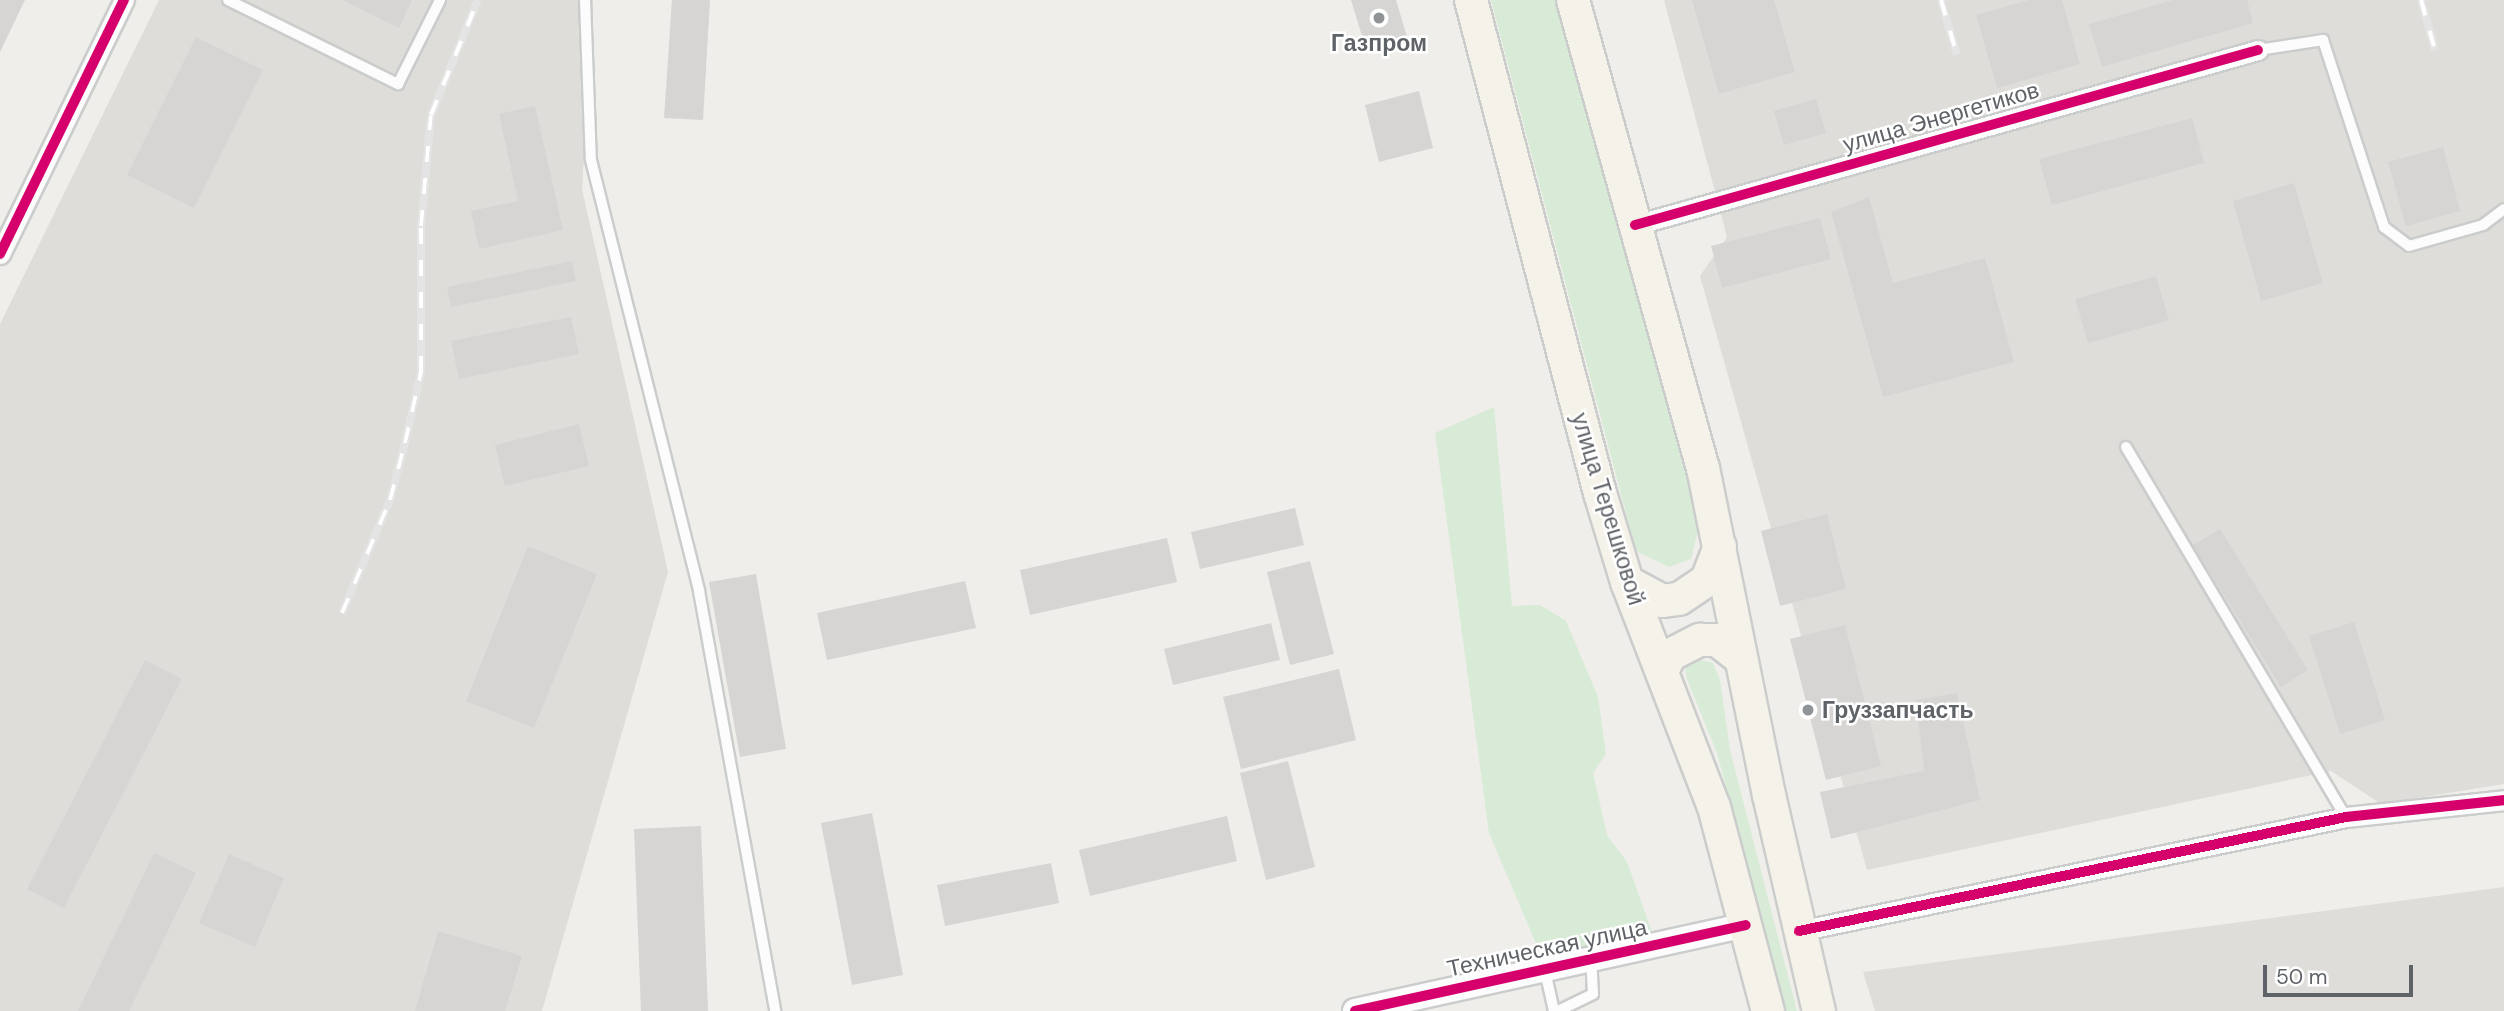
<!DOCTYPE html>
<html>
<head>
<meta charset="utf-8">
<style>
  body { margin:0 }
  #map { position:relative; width:2504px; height:1011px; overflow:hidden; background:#efeeea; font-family:"DM Sans",sans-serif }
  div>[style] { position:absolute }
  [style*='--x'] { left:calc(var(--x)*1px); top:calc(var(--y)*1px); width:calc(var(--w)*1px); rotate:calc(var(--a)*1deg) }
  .industrial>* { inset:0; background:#dfddda }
  .green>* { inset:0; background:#d8ebd6 }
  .building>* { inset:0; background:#d6d5d3 }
  .roads { filter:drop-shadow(2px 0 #cbcccc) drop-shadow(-2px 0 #cbcccc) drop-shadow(0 2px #cbcccc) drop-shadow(0 -2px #cbcccc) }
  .service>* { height:10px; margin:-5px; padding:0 5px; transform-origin:5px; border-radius:5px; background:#fdfcfc }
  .minor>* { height:19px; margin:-9.5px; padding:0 9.5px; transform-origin:9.5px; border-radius:9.5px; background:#fdfcfc }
  .tertiary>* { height:24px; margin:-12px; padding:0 12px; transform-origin:12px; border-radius:12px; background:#fdfcfc }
  .primary>* { height:32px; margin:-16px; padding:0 16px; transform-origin:16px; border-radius:16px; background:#f4f2e9 }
  .rail>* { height:8px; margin-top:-4px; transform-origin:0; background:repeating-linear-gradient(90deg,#fff 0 16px,#e4e4e4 0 32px); box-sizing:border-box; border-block:2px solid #e4e4e4 }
  .cycleway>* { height:10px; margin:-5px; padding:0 5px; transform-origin:5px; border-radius:5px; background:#d6006c }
  .dots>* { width:19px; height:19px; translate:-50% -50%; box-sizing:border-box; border:4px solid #fff; border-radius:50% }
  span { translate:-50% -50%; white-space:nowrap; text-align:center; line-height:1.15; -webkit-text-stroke:5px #fff; paint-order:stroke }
  .poi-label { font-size:23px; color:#5f6368; font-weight:700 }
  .left { translate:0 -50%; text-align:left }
  .street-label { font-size:23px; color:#5f6368 }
  .scale { position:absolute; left:2263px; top:965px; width:150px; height:32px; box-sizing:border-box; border:4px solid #5f6368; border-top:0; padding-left:9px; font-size:21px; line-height:24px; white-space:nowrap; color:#5f6368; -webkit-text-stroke:5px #fff; paint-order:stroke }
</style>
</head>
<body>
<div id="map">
  <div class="industrial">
    <i style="clip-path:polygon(159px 0,593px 0,582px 189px,668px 572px,542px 1011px,0 1011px,0 324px)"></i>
    <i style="clip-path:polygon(1664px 0,2504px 0,2504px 784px,2381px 804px,2331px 771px,1867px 870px,1700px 276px,1727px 237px)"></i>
    <i style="clip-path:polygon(2504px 887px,2504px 1011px,1875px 1011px,1863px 972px)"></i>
  </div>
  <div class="green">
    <i style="clip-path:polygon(1491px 0,1556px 0,1564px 24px,1699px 526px,1691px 559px,1669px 567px,1636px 551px)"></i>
    <i style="clip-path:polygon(1494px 407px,1512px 606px,1540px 605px,1566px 621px,1598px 697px,1606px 754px,1593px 773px,1607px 835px,1627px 862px,1653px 935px,1543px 960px,1489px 833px,1435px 433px)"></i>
    <i style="clip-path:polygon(1700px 660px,1713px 663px,1720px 680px,1730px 750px,1797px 1011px,1786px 1011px,1717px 753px,1687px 679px,1685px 668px)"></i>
  </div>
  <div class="building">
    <i style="clip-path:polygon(0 0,25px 0,0 52px)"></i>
    <i style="clip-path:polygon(342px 0,412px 0,399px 28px)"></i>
    <i style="clip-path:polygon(672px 0,710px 0,703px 120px,664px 118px)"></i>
    <i style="clip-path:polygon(1351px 0,1396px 0,1407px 37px,1366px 49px)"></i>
    <i style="clip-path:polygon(1692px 0,1774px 0,1795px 72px,1719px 94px)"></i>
    <i style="clip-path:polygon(2029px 0,2062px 0,2080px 64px,1997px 88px,1976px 15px)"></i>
    <i style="clip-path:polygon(2173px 0,2247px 0,2253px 23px,2102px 67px,2089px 24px)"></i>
    <i style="clip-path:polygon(196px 37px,263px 70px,194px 208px,127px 175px)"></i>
    <i style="clip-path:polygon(1419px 91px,1433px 148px,1379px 162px,1365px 105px)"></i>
    <i style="clip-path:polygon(1816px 99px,1826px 133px,1784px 145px,1774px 111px)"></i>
    <i style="clip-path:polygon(535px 106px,563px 230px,479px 249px,471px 211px,518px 201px,499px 114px)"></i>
    <i style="clip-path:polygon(2192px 118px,2204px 163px,2052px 205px,2039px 159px)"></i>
    <i style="clip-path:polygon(2443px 147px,2460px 211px,2406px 226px,2388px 162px)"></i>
    <i style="clip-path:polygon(2294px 183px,2323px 283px,2261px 301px,2233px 201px)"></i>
    <i style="clip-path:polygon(1869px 197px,1893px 283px,1985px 258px,2014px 362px,1883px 397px,1831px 212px)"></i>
    <i style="clip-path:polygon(1820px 218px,1831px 259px,1722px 288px,1711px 246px)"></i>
    <i style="clip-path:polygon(572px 261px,576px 281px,451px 307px,447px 287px)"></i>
    <i style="clip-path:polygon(2156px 276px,2169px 320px,2088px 343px,2075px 299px)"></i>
    <i style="clip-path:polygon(571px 317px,579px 354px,459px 379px,451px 341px)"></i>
    <i style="clip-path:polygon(579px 424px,589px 466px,505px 486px,495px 445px)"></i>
    <i style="clip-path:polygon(1295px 508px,1304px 545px,1200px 569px,1191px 532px)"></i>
    <i style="clip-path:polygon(1827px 514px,1846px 589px,1780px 606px,1761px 531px)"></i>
    <i style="clip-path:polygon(2220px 529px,2308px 670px,2281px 687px,2193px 545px)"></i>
    <i style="clip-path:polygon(1167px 538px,1177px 582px,1030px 615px,1020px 570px)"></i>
    <i style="clip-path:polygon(528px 546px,597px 574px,534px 728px,466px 701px)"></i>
    <i style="clip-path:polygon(1310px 561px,1334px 654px,1290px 665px,1267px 572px)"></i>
    <i style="clip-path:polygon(756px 574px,786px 749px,740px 757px,709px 582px)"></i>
    <i style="clip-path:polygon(965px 581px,976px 628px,827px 660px,817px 613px)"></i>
    <i style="clip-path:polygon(2354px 622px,2385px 720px,2340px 734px,2309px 636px)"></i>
    <i style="clip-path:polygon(1271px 623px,1280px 660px,1173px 685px,1164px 649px)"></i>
    <i style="clip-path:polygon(1845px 625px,1881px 766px,1826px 780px,1790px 639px)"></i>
    <i style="clip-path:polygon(145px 660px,182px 679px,64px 908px,27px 889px)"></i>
    <i style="clip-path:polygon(1339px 669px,1356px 740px,1241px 769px,1223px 697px)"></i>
    <i style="clip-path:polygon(1957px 693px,1980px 800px,1831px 839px,1820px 792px,1924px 771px,1916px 700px)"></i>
    <i style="clip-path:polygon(1288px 761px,1315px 867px,1266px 880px,1240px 773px)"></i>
    <i style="clip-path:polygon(872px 813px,903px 975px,852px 985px,821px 823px)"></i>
    <i style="clip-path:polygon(1227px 816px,1237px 861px,1090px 896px,1079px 850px)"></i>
    <i style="clip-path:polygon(701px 826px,708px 1011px,641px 1011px,634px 829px)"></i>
    <i style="clip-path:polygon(154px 853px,196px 873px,129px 1011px,78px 1011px)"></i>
    <i style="clip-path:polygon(229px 854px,284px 878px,255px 947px,199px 923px)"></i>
    <i style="clip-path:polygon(1051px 863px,1059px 903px,945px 926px,937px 885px)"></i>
    <i style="clip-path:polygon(438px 931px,522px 956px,505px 1011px,415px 1011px)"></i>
  </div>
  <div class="roads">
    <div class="service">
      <i style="--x:228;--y:0;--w:190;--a:26.3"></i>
      <i style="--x:398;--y:84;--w:94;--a:-63.4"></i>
      <i style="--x:585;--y:0;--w:160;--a:87.9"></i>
      <i style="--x:591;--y:160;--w:444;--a:75.9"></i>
      <i style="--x:699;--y:591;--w:427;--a:79.7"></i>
      <i style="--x:2258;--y:50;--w:66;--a:-8.7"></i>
      <i style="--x:2323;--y:40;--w:197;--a:71.9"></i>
      <i style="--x:2384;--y:227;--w:31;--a:37"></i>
      <i style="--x:2409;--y:246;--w:77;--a:-15.8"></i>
      <i style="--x:2483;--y:225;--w:26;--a:-37"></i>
      <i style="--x:2126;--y:447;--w:430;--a:59.3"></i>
      <i style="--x:1545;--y:971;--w:41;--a:77.3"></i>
      <i style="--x:1558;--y:1011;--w:39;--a:-26"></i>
      <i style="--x:1593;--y:994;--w:33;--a:-93"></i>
    </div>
    <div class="minor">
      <i style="--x:1635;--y:225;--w:647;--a:-15.69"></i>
      <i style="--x:0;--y:254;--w:283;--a:-64"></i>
      <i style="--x:1799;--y:931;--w:559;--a:-11.77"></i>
      <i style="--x:2346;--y:817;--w:159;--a:-6.1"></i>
    </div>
    <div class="tertiary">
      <i style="--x:1355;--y:1011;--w:400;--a:-12.4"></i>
    </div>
    <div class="primary">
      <i style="--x:1471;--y:0;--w:510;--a:75.34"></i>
      <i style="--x:1600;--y:493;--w:93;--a:73.1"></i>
      <i style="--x:1627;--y:582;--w:241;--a:68.9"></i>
      <i style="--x:1714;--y:807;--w:211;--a:75.2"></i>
      <i style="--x:1573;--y:0;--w:486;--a:74.5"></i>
      <i style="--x:1703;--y:468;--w:334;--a:78.6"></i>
      <i style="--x:1769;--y:795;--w:222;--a:77"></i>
      <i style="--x:1627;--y:582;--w:40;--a:28"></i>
      <i style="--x:1662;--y:601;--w:17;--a:-7"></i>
      <i style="--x:1679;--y:599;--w:34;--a:-34"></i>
      <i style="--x:1707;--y:580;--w:36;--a:-69"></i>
      <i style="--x:1662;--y:671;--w:18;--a:-63"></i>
      <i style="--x:1670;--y:655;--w:34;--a:-27"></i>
      <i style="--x:1700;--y:640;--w:17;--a:0"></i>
      <i style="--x:1717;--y:640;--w:29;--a:38"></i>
    </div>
  </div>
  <div class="rail">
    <i style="--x:1941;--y:0;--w:57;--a:73.8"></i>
    <i style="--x:2421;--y:0;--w:52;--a:74.4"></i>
    <i style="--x:342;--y:613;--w:123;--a:-67"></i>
    <i style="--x:390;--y:500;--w:59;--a:-75.3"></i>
    <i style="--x:405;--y:443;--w:73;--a:-77.3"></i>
    <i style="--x:421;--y:372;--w:146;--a:-90"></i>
    <i style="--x:421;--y:226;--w:111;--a:-84.9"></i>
    <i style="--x:431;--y:115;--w:124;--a:-67.8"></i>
  </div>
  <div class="cycleway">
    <i style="--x:1635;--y:225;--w:647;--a:-15.69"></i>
    <i style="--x:0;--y:254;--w:283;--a:-64"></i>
    <i style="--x:1799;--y:931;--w:559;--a:-11.77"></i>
    <i style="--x:2346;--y:817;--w:159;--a:-6.1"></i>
    <i style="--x:1355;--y:1011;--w:400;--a:-12.4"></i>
  </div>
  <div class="dots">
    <i style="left:1379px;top:18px;background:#919496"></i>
    <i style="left:1808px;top:710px;background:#919496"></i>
  </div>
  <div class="poi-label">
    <span style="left:1379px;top:43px">Газпром</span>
    <span class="left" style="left:1822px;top:710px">Груззапчасть</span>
  </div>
  <div class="street-label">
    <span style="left:1941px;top:117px;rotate:-16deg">улица Энергетиков</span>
    <span style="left:1608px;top:509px;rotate:73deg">улица Терешковой</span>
    <span style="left:1547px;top:948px;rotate:-12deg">Техническая улица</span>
  </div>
  <div class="scale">50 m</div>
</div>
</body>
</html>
